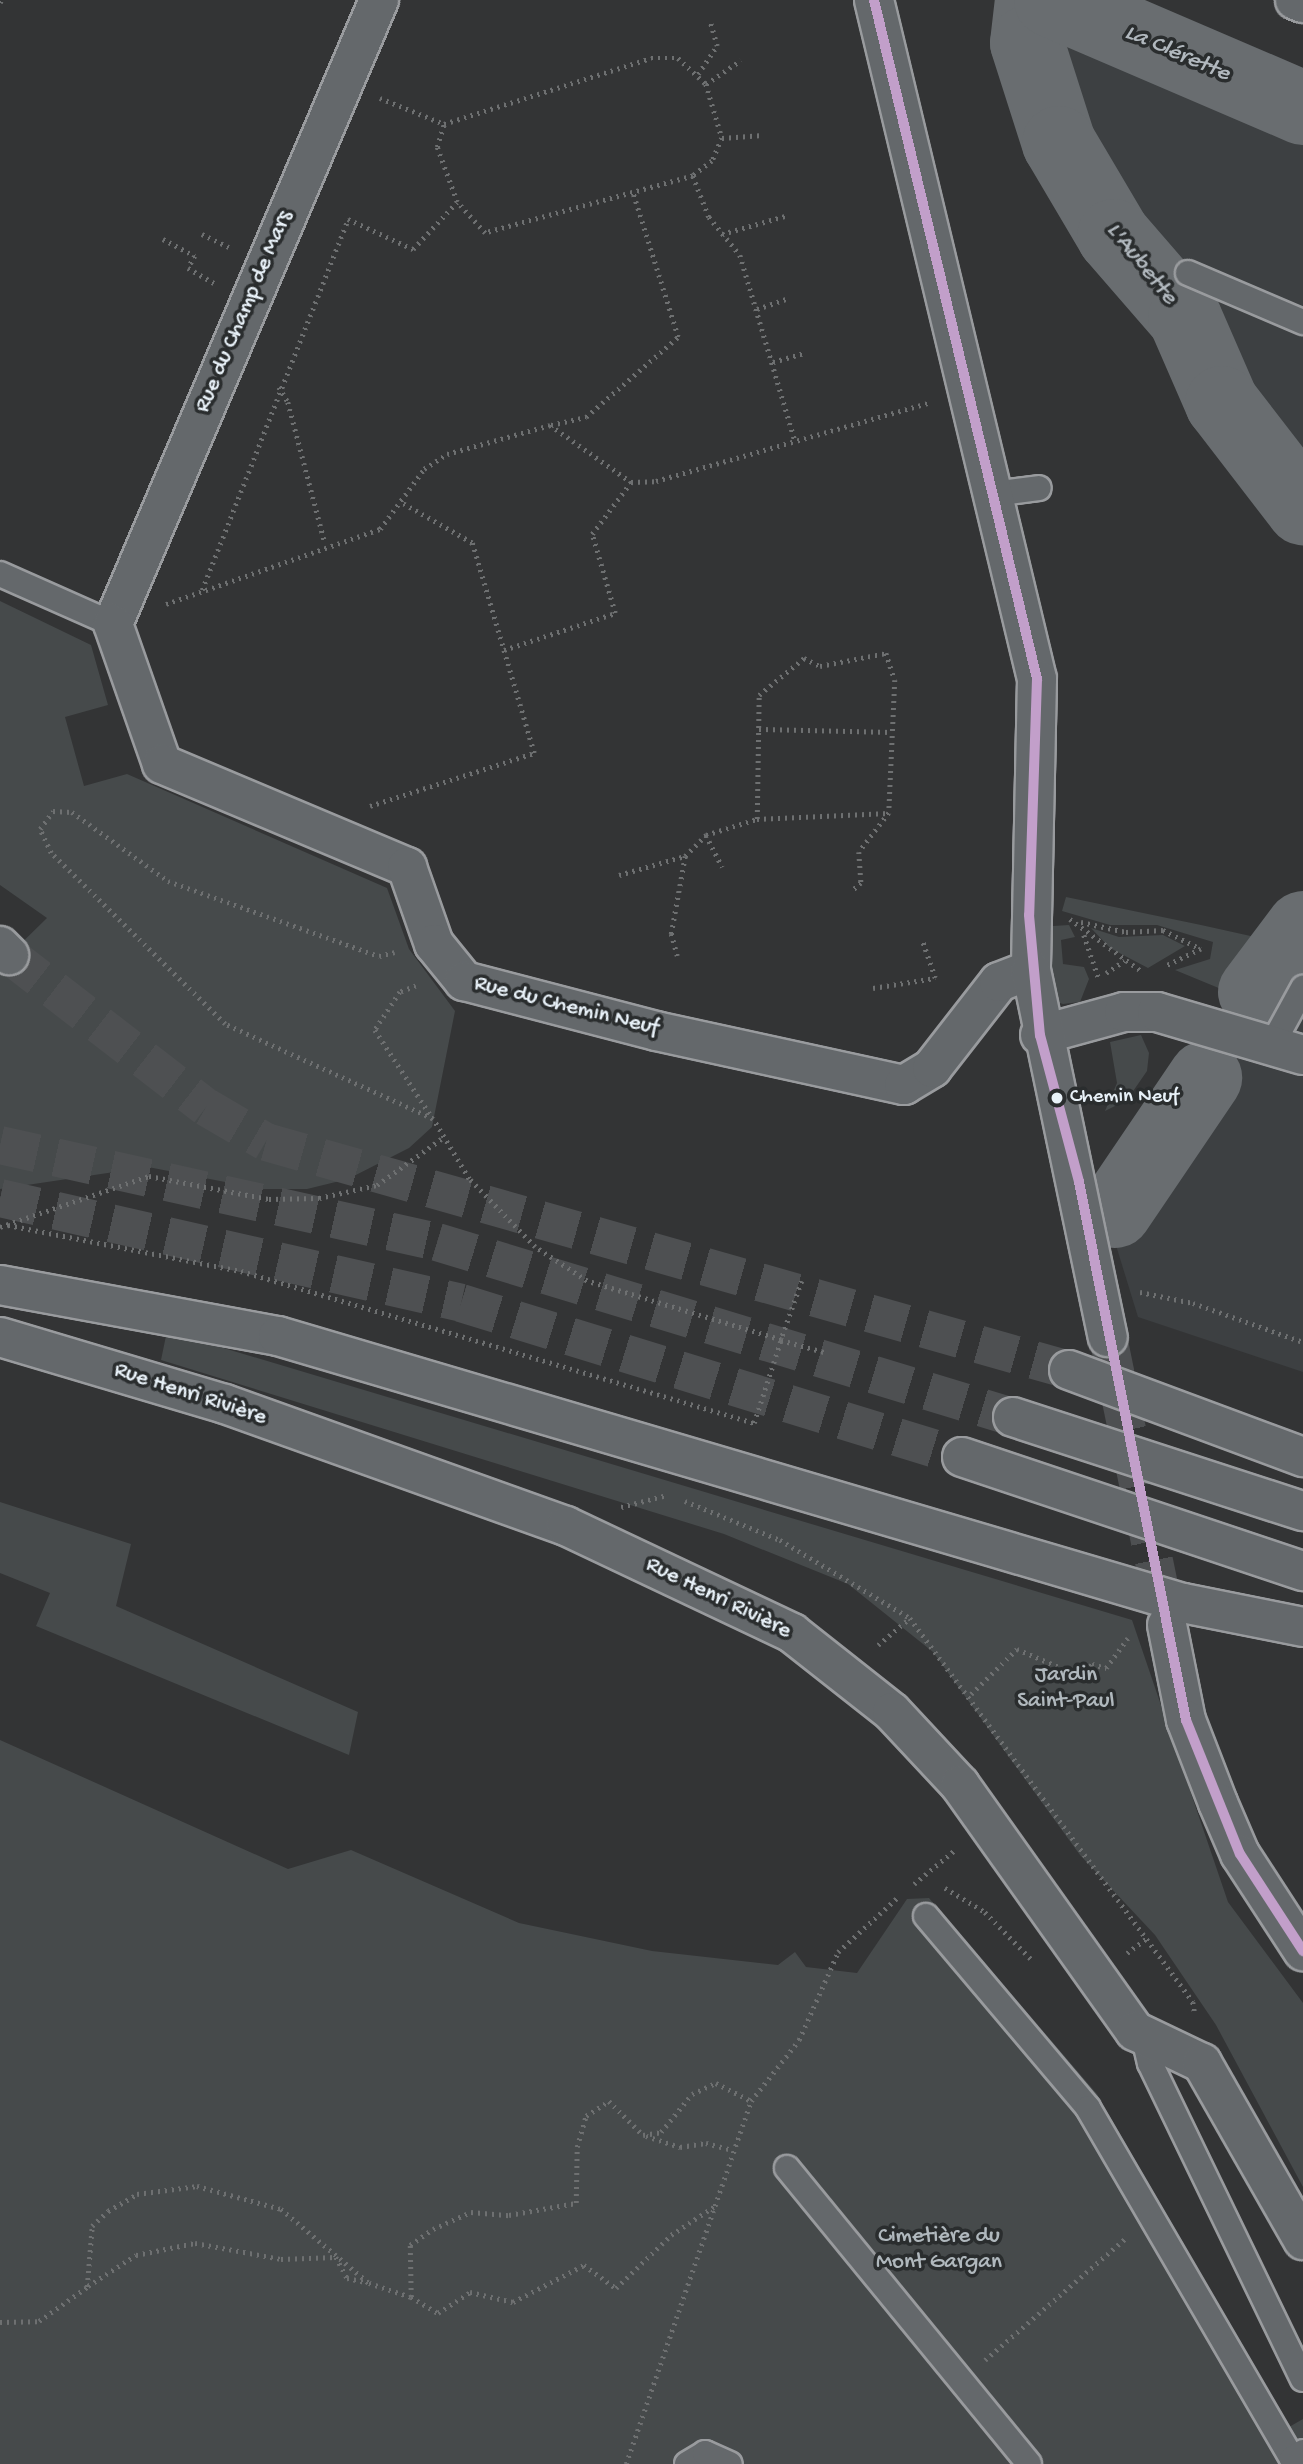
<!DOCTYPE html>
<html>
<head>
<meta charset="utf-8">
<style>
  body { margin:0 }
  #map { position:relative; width:1303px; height:2464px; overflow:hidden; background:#333435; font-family:"Gochi Hand",sans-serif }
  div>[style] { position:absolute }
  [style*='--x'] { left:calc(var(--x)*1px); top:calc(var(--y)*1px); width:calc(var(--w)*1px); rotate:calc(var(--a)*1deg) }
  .built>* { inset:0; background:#3d4042 }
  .green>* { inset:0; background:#464a4b }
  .river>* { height:74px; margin:-37px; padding:0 37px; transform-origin:37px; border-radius:37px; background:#696d70 }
  .tertiary-tunnel>* { height:38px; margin-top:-19px; transform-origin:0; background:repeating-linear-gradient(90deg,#4e5052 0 38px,transparent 0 57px) }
  .trunk-tunnel>* { height:38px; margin-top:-19px; transform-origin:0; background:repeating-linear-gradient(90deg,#4e5052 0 38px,transparent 0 57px) }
  .path>* { height:4.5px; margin-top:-2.25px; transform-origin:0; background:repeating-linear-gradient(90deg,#6e7071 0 2px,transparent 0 7px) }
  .roads { filter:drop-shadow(2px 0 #999b9e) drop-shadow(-2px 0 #999b9e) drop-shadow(0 2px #999b9e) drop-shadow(0 -2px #999b9e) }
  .service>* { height:24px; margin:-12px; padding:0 12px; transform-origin:12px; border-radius:12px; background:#64686b }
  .minor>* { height:38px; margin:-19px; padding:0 19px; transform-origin:19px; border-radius:19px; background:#64686b }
  .tertiary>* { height:38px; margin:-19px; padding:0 19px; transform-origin:19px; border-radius:19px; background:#64686b }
  .trunk>* { height:38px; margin:-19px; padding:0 19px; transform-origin:19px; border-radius:19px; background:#64686b }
  .bus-1>* { height:10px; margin:-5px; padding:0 5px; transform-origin:5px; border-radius:5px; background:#c29fca }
  .dots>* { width:19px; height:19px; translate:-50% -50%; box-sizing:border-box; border:4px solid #2a2d2e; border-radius:50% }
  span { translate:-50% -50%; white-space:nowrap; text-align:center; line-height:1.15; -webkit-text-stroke:7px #2a2d2e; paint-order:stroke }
  .bus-label { font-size:21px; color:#e8f1f8 }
  .left { translate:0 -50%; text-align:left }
  .street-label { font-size:23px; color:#e8f1f8 }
  .park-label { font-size:23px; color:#b0b8bd }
  .water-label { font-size:24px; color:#b1b8be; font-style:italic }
</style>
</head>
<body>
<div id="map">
  <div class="built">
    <i style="clip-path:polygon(1051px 13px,1303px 120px,1303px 487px,1280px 466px,1231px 391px,1190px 299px,1097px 177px,1038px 36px)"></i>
    <i style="clip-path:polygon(1303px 955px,1303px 1372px,1138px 1317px,1115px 1242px)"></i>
  </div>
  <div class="green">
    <i style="clip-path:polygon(0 601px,91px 645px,108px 705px,65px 717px,84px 786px,127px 774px,387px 888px,409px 949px,455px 1011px,432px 1127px,409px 1148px,348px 1179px,307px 1189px,261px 1189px,148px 1167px,0 1189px,0 964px,47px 918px,0 885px)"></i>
    <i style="clip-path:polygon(1066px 897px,1201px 925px,1278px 942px,1238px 996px,1175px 970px,1210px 959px,1213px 942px,1157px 925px,1110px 925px,1062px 911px)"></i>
    <i style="clip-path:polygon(1069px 925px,1075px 937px,1061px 940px,1063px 964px,1084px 967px,1089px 979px,1080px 1002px,1063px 1004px,1054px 1001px,1050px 947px,1053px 926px)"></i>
    <i style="clip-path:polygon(1091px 928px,1119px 937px,1163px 935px,1185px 946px,1148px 968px,1110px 948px)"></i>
    <i style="clip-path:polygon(1141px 1035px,1149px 1053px,1147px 1071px,1127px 1100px,1105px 1111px,1117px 1083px,1110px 1042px)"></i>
    <i style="clip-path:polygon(167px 1331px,1132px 1620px,1228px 1902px,1303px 2003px,1303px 2187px,1216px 2025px,1155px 1935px,1080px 1855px,933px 1652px,848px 1584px,724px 1534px,161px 1360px)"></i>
    <i style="clip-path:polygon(0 1502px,131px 1544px,116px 1606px,358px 1712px,349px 1755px,36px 1626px,50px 1593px,0 1573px)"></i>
    <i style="clip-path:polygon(0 1740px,288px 1869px,351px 1850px,519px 1923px,652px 1951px,778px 1965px,795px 1952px,806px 1967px,857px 1973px,907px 1899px,929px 1898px,1097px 2094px,1289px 2427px,1303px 2419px,1303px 2464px,0 2464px)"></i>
  </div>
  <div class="river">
    <i style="--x:1032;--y:0;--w:43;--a:96.6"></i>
    <i style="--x:1027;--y:43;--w:105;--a:72.3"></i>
    <i style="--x:1059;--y:143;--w:108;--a:59.4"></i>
    <i style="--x:1114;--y:236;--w:108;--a:49.1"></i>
    <i style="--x:1185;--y:318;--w:93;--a:66.5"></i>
    <i style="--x:1222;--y:403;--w:133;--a:52.4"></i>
    <i style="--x:1051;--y:0;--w:274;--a:23.2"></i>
    <i style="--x:1255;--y:992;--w:80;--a:-53.1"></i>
    <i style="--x:1115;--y:1211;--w:161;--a:-55.9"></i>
  </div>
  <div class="tertiary-tunnel">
    <i style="--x:1108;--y:1337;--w:294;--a:78.4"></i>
  </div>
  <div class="trunk-tunnel">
    <i style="--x:9;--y:955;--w:249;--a:37.7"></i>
    <i style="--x:206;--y:1107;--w:69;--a:30.3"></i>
    <i style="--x:266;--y:1142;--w:835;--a:15.85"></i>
    <i style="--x:0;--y:1145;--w:448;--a:12.5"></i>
    <i style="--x:437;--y:1242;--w:602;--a:16.9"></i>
    <i style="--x:0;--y:1198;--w:473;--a:12.8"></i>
    <i style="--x:461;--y:1303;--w:524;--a:17.09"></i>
  </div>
  <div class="path">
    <i style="--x:0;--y:3;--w:3;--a:-72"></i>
    <i style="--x:698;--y:74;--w:34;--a:-56"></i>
    <i style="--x:717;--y:46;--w:26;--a:-106"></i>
    <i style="--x:706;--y:84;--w:42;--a:-34.4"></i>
    <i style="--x:380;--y:98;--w:69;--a:22.1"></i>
    <i style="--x:444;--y:124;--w:217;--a:-17.7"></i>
    <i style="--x:651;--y:58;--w:27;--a:0"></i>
    <i style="--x:678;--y:58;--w:38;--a:43"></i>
    <i style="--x:706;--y:84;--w:56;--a:73.5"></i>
    <i style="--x:722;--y:138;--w:25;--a:113"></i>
    <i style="--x:712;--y:161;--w:24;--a:142"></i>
    <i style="--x:693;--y:176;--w:216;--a:164.7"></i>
    <i style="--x:485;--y:233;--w:42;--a:-132.1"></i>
    <i style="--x:457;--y:202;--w:59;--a:-110"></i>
    <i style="--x:437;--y:147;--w:24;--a:-73"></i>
    <i style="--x:722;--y:138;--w:41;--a:-4.2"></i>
    <i style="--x:693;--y:176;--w:44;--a:68.7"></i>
    <i style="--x:709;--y:217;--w:49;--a:50.8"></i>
    <i style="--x:740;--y:255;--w:194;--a:73.5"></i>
    <i style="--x:202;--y:234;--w:30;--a:26"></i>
    <i style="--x:722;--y:234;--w:66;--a:-15.9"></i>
    <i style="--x:163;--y:239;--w:36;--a:28"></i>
    <i style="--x:195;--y:256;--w:14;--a:120"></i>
    <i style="--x:188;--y:268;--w:30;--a:30"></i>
    <i style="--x:757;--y:309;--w:31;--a:-19"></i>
    <i style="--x:773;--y:362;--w:32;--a:-16"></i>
    <i style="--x:279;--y:387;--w:17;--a:59"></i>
    <i style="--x:288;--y:402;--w:146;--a:75.3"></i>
    <i style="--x:551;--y:425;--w:36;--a:-13"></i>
    <i style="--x:586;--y:417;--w:122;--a:-41"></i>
    <i style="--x:678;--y:337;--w:151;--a:-107.4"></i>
    <i style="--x:202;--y:590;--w:399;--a:-68.5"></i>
    <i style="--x:348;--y:219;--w:72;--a:24.8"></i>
    <i style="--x:413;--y:249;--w:64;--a:-46.9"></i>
    <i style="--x:166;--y:604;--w:227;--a:-19.3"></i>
    <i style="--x:380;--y:529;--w:74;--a:-53.7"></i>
    <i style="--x:424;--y:469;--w:27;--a:-33"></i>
    <i style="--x:447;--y:454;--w:107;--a:-15.7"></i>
    <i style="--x:550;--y:425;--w:99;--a:35.1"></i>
    <i style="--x:631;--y:482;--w:25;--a:-2"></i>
    <i style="--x:656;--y:481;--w:286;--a:-16"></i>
    <i style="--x:504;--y:650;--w:117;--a:-18.4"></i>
    <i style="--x:615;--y:613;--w:82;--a:-106.2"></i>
    <i style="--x:592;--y:534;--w:65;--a:-53.1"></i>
    <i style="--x:759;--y:729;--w:133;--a:1.3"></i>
    <i style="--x:370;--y:806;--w:172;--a:-17.9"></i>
    <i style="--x:534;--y:753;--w:219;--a:-106.4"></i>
    <i style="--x:472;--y:543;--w:83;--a:-150.3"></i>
    <i style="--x:757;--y:819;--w:132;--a:-2.6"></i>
    <i style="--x:706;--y:835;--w:36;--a:63"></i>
    <i style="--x:619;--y:875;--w:69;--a:-16.1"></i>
    <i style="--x:1070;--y:919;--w:87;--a:36.1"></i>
    <i style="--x:1081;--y:922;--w:46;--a:12.5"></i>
    <i style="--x:1126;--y:932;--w:37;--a:-3"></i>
    <i style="--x:1163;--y:930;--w:42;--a:26.6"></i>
    <i style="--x:1201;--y:949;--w:41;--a:154.1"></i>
    <i style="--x:1084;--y:935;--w:46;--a:71.2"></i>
    <i style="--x:677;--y:956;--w:23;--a:-105"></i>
    <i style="--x:671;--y:934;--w:79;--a:-79.8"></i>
    <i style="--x:685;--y:856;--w:30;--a:-45"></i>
    <i style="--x:706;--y:835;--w:53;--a:-17.4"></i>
    <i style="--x:757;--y:819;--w:124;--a:-89.1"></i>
    <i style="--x:759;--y:695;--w:58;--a:-39.4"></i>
    <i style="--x:804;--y:658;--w:18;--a:27"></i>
    <i style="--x:820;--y:666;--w:67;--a:-11.1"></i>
    <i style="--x:886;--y:653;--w:28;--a:72"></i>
    <i style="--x:895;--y:680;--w:133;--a:92.6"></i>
    <i style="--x:889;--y:813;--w:49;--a:127.6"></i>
    <i style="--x:859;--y:852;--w:31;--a:86"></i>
    <i style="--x:861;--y:883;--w:13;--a:138"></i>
    <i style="--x:1106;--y:973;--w:22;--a:-34"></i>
    <i style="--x:416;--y:986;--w:17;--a:159"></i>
    <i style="--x:400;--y:992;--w:45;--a:123.3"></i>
    <i style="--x:375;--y:1030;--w:106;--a:56.9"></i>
    <i style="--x:873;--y:988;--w:63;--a:-9.2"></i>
    <i style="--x:935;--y:978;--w:40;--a:-108.9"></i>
    <i style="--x:8;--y:1225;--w:237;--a:11.2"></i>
    <i style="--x:241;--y:1271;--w:535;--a:16.5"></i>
    <i style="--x:754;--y:1423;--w:87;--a:-72"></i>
    <i style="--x:781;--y:1340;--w:203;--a:-163.1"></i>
    <i style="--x:587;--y:1281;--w:62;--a:-146.8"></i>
    <i style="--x:535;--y:1247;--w:95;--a:-134.1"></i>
    <i style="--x:469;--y:1179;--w:70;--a:-121"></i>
    <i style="--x:433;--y:1119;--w:229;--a:-155.5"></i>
    <i style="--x:225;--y:1024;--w:244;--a:-135.5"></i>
    <i style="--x:51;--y:853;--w:26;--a:-115"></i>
    <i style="--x:40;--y:829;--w:22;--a:-54"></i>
    <i style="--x:53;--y:811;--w:19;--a:3"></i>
    <i style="--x:72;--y:812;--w:118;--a:35.7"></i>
    <i style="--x:168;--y:881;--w:224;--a:19.6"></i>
    <i style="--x:379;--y:956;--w:16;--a:-14"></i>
    <i style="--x:0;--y:1227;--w:157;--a:-18.9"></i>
    <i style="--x:149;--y:1176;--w:122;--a:10.9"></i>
    <i style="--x:269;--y:1199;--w:50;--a:-1.1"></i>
    <i style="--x:319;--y:1198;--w:59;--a:-12.6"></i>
    <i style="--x:377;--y:1185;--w:79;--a:-35.7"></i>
    <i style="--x:802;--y:1281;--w:63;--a:109.6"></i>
    <i style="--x:781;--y:1340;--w:45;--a:15.6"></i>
    <i style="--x:1140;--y:1292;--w:54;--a:11.7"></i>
    <i style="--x:1193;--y:1303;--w:117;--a:19.5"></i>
    <i style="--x:685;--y:1501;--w:103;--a:22.3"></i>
    <i style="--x:780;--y:1540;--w:152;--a:31"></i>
    <i style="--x:910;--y:1618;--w:477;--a:53.6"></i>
    <i style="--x:1193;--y:2002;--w:12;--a:81"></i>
    <i style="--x:621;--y:1507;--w:48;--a:-14.6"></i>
    <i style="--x:878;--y:1645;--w:42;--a:-40.2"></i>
    <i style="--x:971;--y:1694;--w:64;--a:-44.4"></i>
    <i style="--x:1017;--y:1649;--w:69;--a:23.2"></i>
    <i style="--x:1080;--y:1676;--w:17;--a:-45"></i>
    <i style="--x:1092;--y:1664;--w:15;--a:16"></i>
    <i style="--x:1106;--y:1668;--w:37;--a:-54"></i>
    <i style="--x:914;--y:1884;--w:55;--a:-39.8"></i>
    <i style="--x:945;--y:1888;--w:47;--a:31"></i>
    <i style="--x:985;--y:1912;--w:66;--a:45.6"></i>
    <i style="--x:1127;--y:1953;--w:25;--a:-37"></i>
    <i style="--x:646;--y:2136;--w:36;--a:18"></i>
    <i style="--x:680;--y:2147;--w:26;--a:-9"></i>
    <i style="--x:706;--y:2143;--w:24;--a:15"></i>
    <i style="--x:88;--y:2286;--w:57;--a:-32.9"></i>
    <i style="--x:136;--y:2255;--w:60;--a:-11.5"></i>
    <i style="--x:195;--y:2243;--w:87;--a:10.5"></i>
    <i style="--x:281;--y:2259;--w:55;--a:-2.1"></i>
    <i style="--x:336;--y:2257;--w:24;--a:62"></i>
    <i style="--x:347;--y:2278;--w:19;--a:12"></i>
    <i style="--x:411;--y:2297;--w:31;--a:31"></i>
    <i style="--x:438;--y:2313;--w:38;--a:-33"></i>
    <i style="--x:470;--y:2292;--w:44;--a:13.1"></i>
    <i style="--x:513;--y:2302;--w:80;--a:-27.5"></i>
    <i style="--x:584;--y:2265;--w:39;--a:36"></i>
    <i style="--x:616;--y:2288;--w:76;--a:-43.9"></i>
    <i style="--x:671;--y:2235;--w:53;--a:-33.4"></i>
    <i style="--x:0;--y:2322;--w:39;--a:-1"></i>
    <i style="--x:39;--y:2321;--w:59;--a:-35.3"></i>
    <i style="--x:87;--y:2287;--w:61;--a:-85.3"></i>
    <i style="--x:92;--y:2226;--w:22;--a:-43"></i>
    <i style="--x:108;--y:2211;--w:34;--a:-30"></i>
    <i style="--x:137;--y:2194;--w:61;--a:-7.6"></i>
    <i style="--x:197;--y:2186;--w:87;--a:15.3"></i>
    <i style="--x:281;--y:2209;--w:115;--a:40.1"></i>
    <i style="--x:369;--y:2283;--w:44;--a:18.4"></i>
    <i style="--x:411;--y:2297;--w:52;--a:-91.1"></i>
    <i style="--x:410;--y:2245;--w:28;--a:-35"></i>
    <i style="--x:433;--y:2229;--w:42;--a:-24.1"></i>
    <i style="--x:471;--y:2212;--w:38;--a:5"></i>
    <i style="--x:509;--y:2215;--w:68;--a:-10.2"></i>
    <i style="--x:576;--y:2203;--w:56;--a:-89"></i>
    <i style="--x:577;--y:2147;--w:32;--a:-74"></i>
    <i style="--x:586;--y:2116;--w:27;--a:-33"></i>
    <i style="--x:609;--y:2101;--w:48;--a:45"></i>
    <i style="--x:643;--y:2135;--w:18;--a:-9"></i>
    <i style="--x:661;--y:2132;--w:49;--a:-50.8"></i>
    <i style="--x:692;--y:2094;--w:26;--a:-25"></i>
    <i style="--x:716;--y:2083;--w:39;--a:27"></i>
    <i style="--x:751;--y:2101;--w:78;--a:-51.8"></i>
    <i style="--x:799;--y:2040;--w:96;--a:-66.1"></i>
    <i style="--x:838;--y:1952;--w:80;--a:-42.5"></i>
    <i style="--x:985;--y:2360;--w:188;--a:-40.9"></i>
    <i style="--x:626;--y:2464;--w:384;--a:-71"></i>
  </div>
  <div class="roads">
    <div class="service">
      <i style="--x:1188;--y:273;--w:125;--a:23.1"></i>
      <i style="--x:993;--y:494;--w:46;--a:-7.4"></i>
      <i style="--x:0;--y:574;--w:124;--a:23.9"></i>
      <i style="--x:1273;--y:1043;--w:63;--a:-61.4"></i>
      <i style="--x:926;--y:1916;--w:251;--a:49.8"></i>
      <i style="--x:1088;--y:2108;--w:406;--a:59.8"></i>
      <i style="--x:1292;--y:2459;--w:13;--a:-32"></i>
      <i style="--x:1142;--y:2029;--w:35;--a:77"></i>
      <i style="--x:1150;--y:2063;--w:351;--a:64.2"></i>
      <i style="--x:787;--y:2168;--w:382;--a:50.7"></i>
      <i style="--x:687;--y:2464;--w:21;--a:-31"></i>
      <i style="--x:705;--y:2453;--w:27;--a:24"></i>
    </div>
    <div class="minor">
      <i style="--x:379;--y:0;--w:678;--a:113.09"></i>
      <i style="--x:113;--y:624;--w:148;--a:70.7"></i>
      <i style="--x:162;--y:764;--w:266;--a:22.8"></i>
      <i style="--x:407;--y:867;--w:82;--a:70.7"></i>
      <i style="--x:434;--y:944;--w:48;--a:51"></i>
      <i style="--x:464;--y:981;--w:198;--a:14.6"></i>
      <i style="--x:656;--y:1031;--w:254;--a:12.3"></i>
      <i style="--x:904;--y:1085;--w:33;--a:-31"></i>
      <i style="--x:932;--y:1068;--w:109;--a:-52.1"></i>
      <i style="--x:999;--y:982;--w:34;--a:-21"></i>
      <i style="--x:1040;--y:1035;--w:87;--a:-15.3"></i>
      <i style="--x:1124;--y:1012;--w:33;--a:0"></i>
      <i style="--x:1157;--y:1012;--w:152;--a:16.4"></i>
    </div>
    <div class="tertiary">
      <i style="--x:874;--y:0;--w:698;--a:76.5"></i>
      <i style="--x:1037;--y:679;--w:291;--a:91.2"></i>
      <i style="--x:1031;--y:970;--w:375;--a:78.2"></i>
      <i style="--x:1295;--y:0;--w:9;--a:21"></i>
      <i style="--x:0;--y:1337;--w:235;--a:16.6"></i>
      <i style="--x:225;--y:1404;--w:362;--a:19.7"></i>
      <i style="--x:566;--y:1526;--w:250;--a:25.3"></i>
      <i style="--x:792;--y:1633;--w:127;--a:38.3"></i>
      <i style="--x:892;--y:1712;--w:100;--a:47"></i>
      <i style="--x:960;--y:1785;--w:302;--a:54.6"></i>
      <i style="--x:1135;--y:2031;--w:74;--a:25.5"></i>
      <i style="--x:1202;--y:2063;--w:204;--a:60.3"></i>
      <i style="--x:1167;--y:1625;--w:97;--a:78.7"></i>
      <i style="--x:1186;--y:1720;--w:89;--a:68.9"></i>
      <i style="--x:1218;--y:1803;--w:56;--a:66.7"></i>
      <i style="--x:1240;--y:1854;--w:116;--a:57"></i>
    </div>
    <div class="trunk">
      <i style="--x:0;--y:946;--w:13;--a:45"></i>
      <i style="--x:0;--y:1285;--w:283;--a:10.4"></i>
      <i style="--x:278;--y:1336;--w:944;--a:16.44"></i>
      <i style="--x:1183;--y:1603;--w:122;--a:11.3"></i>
      <i style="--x:1069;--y:1370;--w:250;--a:20.4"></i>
      <i style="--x:1013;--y:1417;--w:305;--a:18"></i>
      <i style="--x:962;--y:1457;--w:360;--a:18.5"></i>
    </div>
  </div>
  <div class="bus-1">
    <i style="--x:874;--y:0;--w:698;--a:76.5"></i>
    <i style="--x:1037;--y:679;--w:236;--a:91.9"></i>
    <i style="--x:1029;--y:915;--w:121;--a:84.8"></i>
    <i style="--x:1040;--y:1035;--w:152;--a:75.1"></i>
    <i style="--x:1079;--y:1182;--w:549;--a:78.75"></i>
    <i style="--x:1186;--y:1720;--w:144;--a:68.1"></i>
    <i style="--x:1240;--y:1854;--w:116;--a:57"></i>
  </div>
  <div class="dots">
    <i style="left:1057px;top:1098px;background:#e8f1f8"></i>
  </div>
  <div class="bus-label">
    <span class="left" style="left:1070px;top:1098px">Chemin Neuf</span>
  </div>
  <div class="street-label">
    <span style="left:245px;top:312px;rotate:-67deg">Rue du Champ de Mars</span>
    <span style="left:566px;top:1007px;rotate:14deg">Rue du Chemin Neuf</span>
    <span style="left:190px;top:1395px;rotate:18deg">Rue Henri Rivière</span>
    <span style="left:718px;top:1599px;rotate:26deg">Rue Henri Rivière</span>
  </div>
  <div class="park-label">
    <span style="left:1066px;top:1689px">Jardin<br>Saint-Paul</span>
    <span style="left:939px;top:2250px">Cimetière du<br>Mont Gargan</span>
  </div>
  <div class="water-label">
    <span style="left:1177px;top:54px;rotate:23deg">La Clérette</span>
    <span style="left:1141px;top:264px;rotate:51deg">L'Aubette</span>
  </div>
</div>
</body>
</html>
